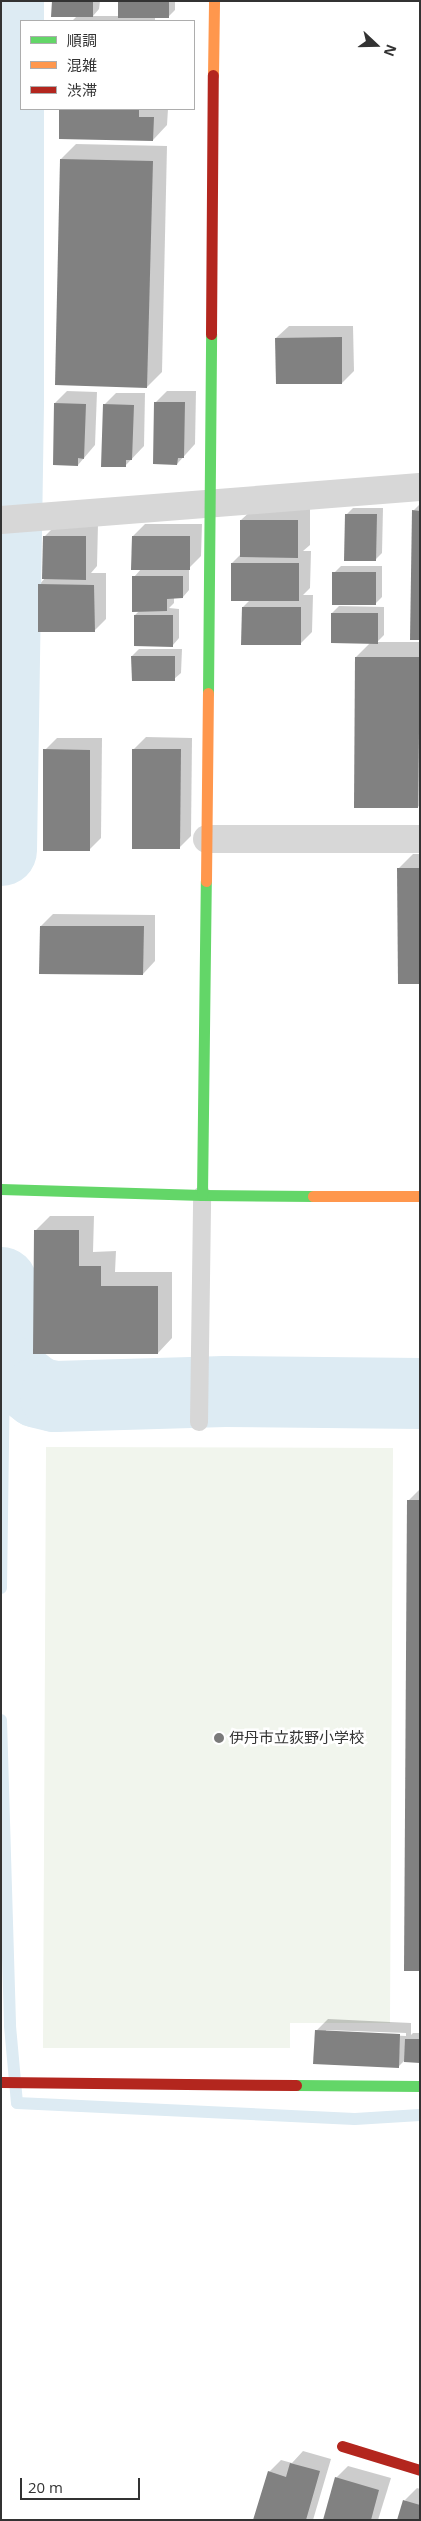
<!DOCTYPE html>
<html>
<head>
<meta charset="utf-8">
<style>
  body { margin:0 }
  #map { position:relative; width:421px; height:2521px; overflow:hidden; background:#fff; font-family:"Open Sans","Noto Sans JP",sans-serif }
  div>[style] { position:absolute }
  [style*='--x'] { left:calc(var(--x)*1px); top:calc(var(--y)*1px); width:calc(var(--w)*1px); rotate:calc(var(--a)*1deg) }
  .green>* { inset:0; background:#f1f5ed }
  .shadow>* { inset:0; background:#0003 }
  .stream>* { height:12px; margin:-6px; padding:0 6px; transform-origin:6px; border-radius:6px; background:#ddebf3 }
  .river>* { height:71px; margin:-35.5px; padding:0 35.5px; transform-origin:35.5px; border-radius:35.5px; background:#ddebf3 }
  .building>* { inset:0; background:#818181 }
  .lane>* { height:18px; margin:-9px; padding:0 9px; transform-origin:9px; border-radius:9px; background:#d7d7d7 }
  .street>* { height:28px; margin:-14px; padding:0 14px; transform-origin:14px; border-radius:14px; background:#d7d7d7 }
  .fast>* { height:11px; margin:-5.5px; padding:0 5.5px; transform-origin:5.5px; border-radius:5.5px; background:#63d668 }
  .slow>* { height:11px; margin:-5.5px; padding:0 5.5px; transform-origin:5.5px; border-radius:5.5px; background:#ff974d }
  .jam>* { height:11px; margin:-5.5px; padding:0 5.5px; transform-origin:5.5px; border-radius:5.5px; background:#b3261e }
  .dots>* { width:14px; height:14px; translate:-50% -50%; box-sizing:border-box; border:2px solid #fff; border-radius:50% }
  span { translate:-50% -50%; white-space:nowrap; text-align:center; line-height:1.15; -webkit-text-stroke:5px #fff; paint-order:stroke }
  .poi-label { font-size:15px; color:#333 }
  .left { translate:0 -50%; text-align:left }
  .frame { position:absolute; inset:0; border:2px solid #333; pointer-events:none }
  .legend { position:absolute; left:20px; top:20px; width:175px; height:90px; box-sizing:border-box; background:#fff; border:1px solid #adadad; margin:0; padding:6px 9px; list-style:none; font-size:15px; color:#333 }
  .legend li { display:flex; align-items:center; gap:10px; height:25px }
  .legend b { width:25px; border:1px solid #adadad }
  .north { position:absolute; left:351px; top:20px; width:50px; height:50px; -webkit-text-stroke:4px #fff; paint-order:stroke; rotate:111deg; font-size:14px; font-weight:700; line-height:20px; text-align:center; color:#333 }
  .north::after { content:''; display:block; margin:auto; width:18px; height:22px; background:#333; clip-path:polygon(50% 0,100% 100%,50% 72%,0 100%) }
  .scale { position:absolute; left:20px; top:2478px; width:120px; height:22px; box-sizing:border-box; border:2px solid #333; border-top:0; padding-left:6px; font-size:15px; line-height:18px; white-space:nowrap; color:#333; -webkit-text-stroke:4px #fff; paint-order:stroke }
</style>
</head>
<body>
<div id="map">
  <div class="green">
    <i style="clip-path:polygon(46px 1447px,393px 1448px,390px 2023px,290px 2023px,290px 2048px,43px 2048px)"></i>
  </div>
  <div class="shadow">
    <i style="clip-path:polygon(53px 1px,100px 1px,99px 9px,93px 16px,119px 16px,120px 1px,175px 1px,175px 10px,168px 17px,155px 17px,155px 21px,72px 21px,77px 16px)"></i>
    <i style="clip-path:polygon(61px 109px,168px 109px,167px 125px,153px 140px,60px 137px)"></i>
    <i style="clip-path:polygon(76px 144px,167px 146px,162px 372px,147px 387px,61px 159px)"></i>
    <i style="clip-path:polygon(289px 326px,353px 326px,354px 371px,342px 383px,276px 338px)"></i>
    <i style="clip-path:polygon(67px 391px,97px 392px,95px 445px,78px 465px,55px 403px)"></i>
    <i style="clip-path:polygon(167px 391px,196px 391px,195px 444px,177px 464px,155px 403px)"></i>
    <i style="clip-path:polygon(116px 393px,145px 393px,144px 446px,125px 466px,104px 405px)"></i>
    <i style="clip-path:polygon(420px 504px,420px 639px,413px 511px)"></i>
    <i style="clip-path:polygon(254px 508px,310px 509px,310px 545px,303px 551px,311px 551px,310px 588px,303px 595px,313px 595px,312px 632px,300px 644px,243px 607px,251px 599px,232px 563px,241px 554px,241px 520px)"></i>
    <i style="clip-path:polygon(353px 508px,383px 508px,382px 553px,375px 560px,346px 515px)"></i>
    <i style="clip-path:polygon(98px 524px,97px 566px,91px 573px,106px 573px,106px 619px,94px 631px,39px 585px,45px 578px,44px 537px,56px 525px)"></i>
    <i style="clip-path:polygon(145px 524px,202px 524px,201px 556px,189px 568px,189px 590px,183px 597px,174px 597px,174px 603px,169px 608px,179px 609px,179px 638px,173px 645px,135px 615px,140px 610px,134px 577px,142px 568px,133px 536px)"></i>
    <i style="clip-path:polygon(341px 566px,382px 566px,382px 597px,375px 604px,334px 573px)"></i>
    <i style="clip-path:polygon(339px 606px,384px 607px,384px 635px,377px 642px,420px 642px,420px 805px,418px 807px,356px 657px,371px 642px,332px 613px)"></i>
    <i style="clip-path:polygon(139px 649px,182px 649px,181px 673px,174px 679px,132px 656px)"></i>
    <i style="clip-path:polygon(146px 737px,192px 738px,191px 836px,179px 848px,134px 749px)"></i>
    <i style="clip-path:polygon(57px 738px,102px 738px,101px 838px,89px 850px,45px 750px)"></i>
    <i style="clip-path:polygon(413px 854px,420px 854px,420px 982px,398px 869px)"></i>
    <i style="clip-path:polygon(53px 914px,155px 915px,155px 961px,143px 974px,41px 926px)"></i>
    <i style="clip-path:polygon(50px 1216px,94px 1216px,93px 1252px,116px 1251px,115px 1272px,172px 1272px,172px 1338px,158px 1353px,35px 1231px)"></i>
    <i style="clip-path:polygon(420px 1489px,420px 1970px,409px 1500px)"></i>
    <i style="clip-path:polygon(evenodd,328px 2019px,411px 2023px,411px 2035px,413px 2033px,420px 2033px,420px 2062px,406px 2059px,398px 2067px,316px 2031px,328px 2019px,326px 2030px,406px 2033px,406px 2036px,326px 2032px,326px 2030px)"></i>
    <i style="clip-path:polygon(303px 2451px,331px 2459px,313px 2520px,255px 2520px,269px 2472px,281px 2460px,292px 2463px)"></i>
    <i style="clip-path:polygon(348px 2466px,391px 2478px,378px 2520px,324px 2520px,336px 2478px)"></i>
    <i style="clip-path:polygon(417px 2488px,420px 2489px,420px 2520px,405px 2500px)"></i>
  </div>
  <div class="stream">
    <i style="--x:1;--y:1588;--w:221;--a:-89.2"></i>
    <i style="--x:1;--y:1720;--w:306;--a:88.3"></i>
    <i style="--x:10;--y:2026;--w:77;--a:84.8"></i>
    <i style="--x:17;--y:2103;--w:338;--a:2.7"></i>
    <i style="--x:355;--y:2119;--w:65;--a:-3.5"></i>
  </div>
  <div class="river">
    <i style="--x:1;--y:850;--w:450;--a:-89.1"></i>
    <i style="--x:8;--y:400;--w:399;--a:-90"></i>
    <i style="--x:1;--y:1282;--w:85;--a:88"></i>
    <i style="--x:4;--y:1367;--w:41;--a:37.1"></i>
    <i style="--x:37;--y:1392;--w:18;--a:13"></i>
    <i style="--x:55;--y:1396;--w:169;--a:-1.7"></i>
    <i style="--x:224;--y:1391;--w:196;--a:0.6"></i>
  </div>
  <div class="building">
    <i style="clip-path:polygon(52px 1px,93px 1px,93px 17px,51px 17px)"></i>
    <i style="clip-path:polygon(118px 1px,169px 1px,169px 18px,118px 18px)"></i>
    <i style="clip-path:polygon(59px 109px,139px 109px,139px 117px,154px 117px,153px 141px,59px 139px)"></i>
    <i style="clip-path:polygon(60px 159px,153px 161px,147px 388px,55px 385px)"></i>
    <i style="clip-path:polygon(342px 337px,342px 384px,276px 384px,275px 338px)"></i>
    <i style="clip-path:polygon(154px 402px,185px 402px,184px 458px,178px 458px,177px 465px,153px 464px)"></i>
    <i style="clip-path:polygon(54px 403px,86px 404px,84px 459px,78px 458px,78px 466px,53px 465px)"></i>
    <i style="clip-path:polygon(103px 404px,134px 405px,132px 460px,126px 460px,126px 467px,101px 467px)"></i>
    <i style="clip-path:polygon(412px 510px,420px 511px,420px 640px,410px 640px)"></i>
    <i style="clip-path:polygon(345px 514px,377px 514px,376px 561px,344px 561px)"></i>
    <i style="clip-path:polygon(240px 520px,298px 520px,298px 558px,240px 557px)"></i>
    <i style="clip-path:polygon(43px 536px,86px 536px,86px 580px,42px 579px)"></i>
    <i style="clip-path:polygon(132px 536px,190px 536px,190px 570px,131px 570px)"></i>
    <i style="clip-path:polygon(231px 563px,299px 563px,299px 601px,231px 601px)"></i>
    <i style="clip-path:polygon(332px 572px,376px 572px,376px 605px,332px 605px)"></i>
    <i style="clip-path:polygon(132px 576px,183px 576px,183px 598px,167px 599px,167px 611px,132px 612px)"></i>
    <i style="clip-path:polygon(38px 584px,94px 585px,95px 632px,38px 632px)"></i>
    <i style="clip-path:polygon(242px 607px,301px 607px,301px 645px,241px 645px)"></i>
    <i style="clip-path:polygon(331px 613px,378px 613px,378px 644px,331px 643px)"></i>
    <i style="clip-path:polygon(134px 615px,173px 615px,173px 647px,134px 646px)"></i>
    <i style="clip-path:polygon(131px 656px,175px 656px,175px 681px,132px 681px)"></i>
    <i style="clip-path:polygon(355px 657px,420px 657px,418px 808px,354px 808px)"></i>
    <i style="clip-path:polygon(43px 749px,90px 750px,90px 851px,43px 851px)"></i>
    <i style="clip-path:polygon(132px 749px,181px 749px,180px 849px,132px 849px)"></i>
    <i style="clip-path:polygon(397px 868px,420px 868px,420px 984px,398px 984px)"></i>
    <i style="clip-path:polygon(40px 926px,144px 926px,143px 975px,39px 974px)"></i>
    <i style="clip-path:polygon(34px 1230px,79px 1230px,79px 1266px,101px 1266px,101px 1286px,158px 1286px,158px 1354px,33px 1354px)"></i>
    <i style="clip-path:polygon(407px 1500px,420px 1500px,420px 1971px,404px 1971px)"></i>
    <i style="clip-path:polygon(315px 2030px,400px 2034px,399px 2068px,313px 2064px)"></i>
    <i style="clip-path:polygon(405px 2039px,420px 2039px,420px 2063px,404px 2062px)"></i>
    <i style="clip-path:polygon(290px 2463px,320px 2471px,306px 2520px,253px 2520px,268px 2471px,286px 2477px)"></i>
    <i style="clip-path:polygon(335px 2477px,379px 2490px,371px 2520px,323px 2520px)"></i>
    <i style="clip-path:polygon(403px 2500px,420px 2505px,420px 2520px,397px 2520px)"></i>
  </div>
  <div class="lane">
    <i style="--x:199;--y:1422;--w:227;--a:-89.2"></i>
  </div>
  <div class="street">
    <i style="--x:1;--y:520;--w:420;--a:-4.5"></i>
    <i style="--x:207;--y:839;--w:213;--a:0"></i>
  </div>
  <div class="fast">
    <i style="--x:208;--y:693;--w:359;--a:-89.5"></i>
    <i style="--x:1;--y:1189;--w:201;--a:1.7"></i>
    <i style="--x:202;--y:1195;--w:111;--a:0.5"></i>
    <i style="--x:202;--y:1195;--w:314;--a:-89.3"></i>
    <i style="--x:296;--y:2085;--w:124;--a:0.5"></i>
  </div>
  <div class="slow">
    <i style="--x:213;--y:75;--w:74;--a:-89.2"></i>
    <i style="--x:206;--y:881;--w:188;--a:-89.4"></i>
    <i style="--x:313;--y:1196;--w:107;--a:0"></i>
  </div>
  <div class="jam">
    <i style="--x:211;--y:334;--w:259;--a:-89.6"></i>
    <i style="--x:1;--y:2082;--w:295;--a:0.6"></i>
    <i style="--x:342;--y:2446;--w:82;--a:17.1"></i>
  </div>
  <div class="dots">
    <i style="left:219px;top:1738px;background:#7a7a7a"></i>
  </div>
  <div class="poi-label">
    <span class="left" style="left:229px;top:1738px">伊丹市立荻野小学校</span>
  </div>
  <div class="frame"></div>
  <ul class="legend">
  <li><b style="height:6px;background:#63d668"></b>順調</li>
  <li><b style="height:6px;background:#ff974d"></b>混雑</li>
  <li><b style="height:6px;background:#b3261e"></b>渋滞</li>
  </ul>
  <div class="north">N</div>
  <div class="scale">20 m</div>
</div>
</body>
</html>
